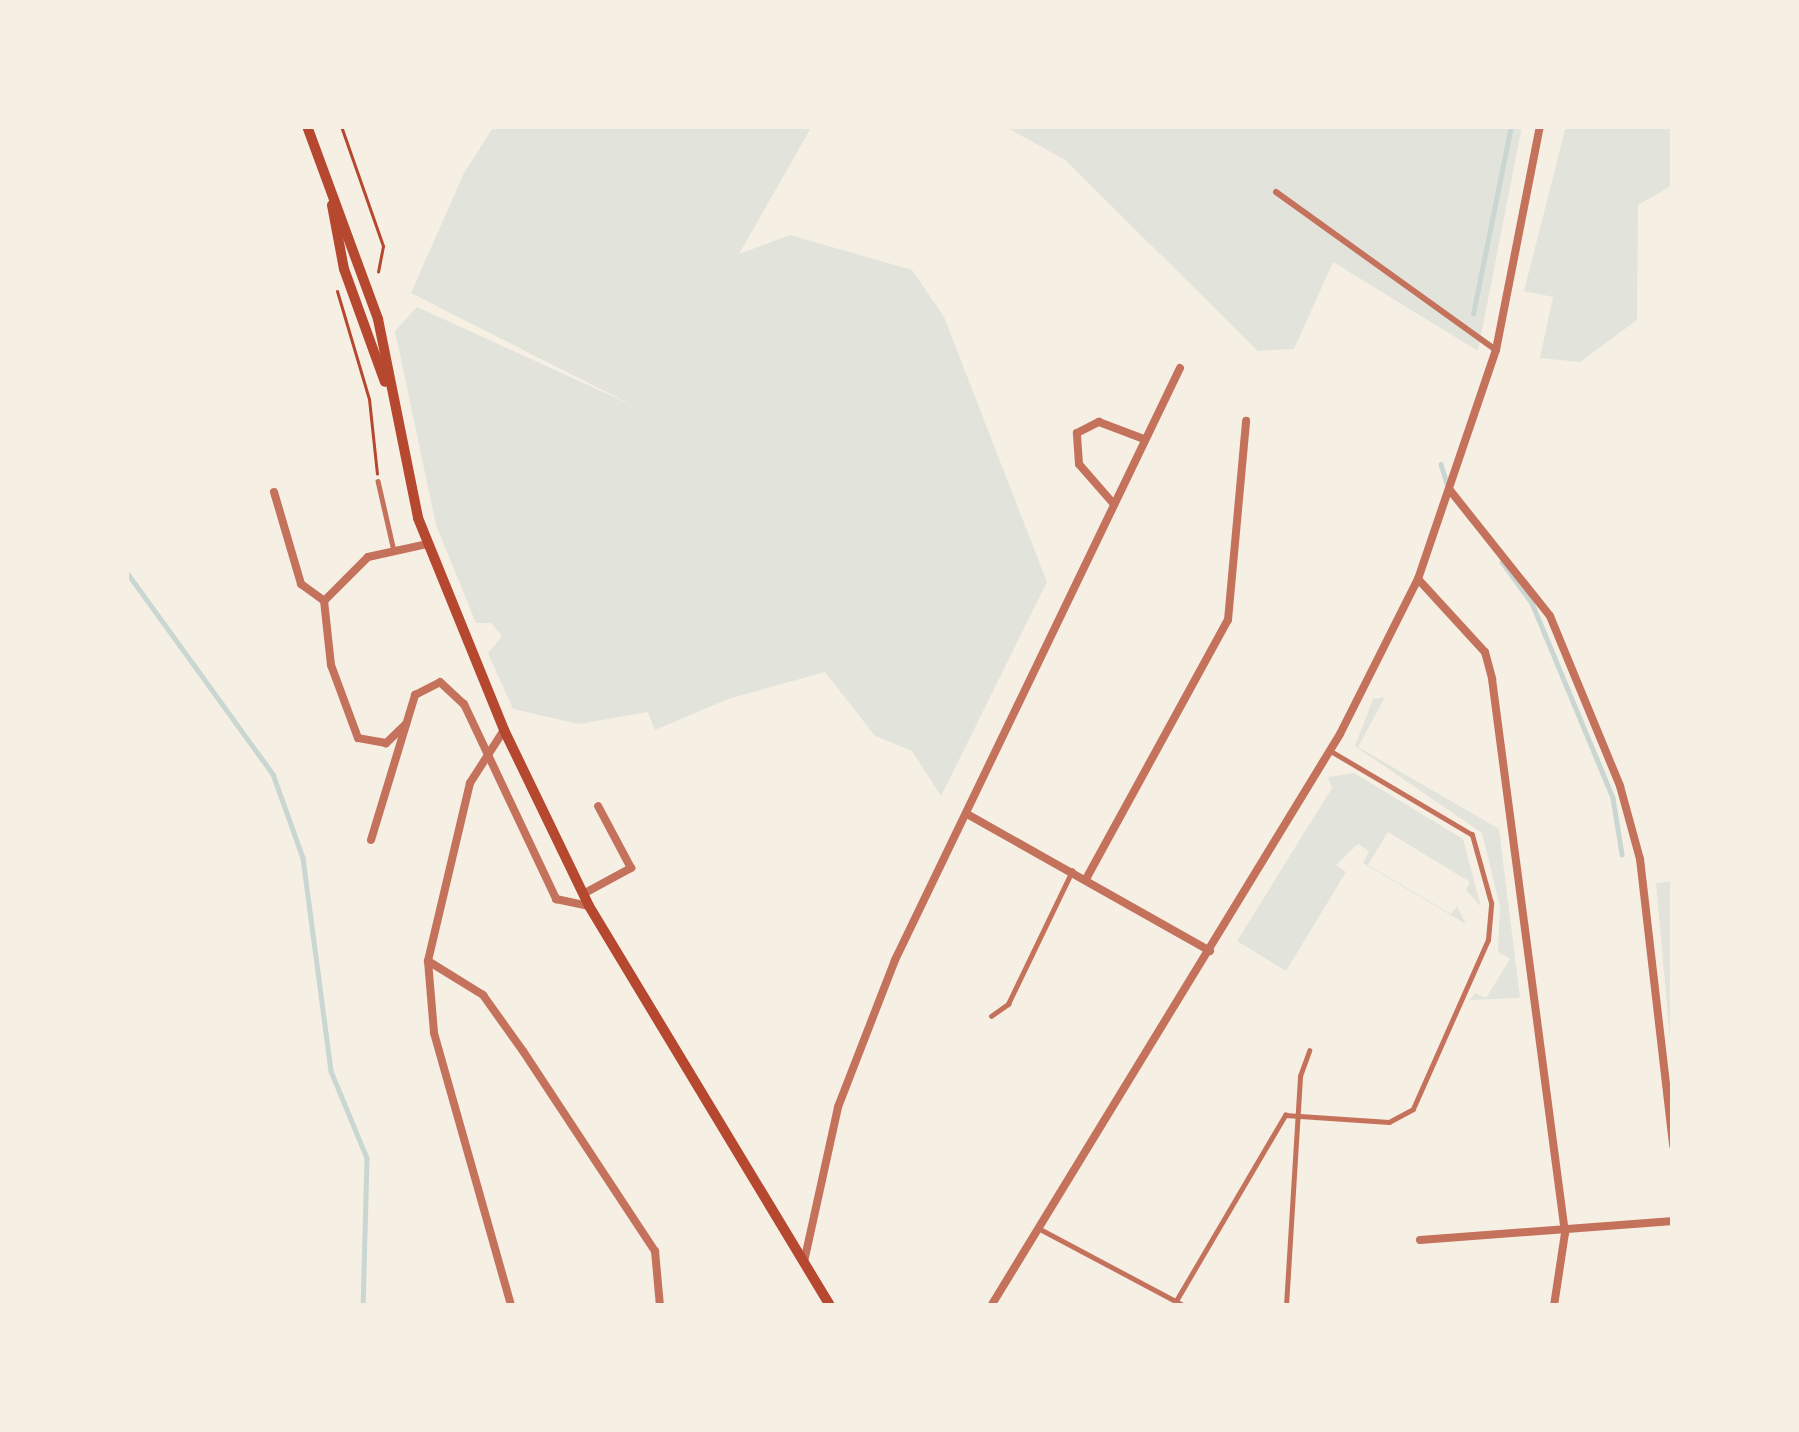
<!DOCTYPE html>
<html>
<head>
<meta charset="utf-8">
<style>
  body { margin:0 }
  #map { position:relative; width:1799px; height:1432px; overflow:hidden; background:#f6efe4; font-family:Montserrat,sans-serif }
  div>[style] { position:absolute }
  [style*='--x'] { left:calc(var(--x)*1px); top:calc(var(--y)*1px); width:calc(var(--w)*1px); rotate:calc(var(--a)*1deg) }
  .green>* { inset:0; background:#e2e4dc }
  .stream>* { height:4.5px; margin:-2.25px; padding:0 2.25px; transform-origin:2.25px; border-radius:2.25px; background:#c9d6d2 }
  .path>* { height:3px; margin:-1.5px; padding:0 1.5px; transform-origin:1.5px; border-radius:1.5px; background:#b5482f }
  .service>* { height:4.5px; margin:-2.25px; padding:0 2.25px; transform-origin:2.25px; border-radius:2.25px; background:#c5725c }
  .pedestrian>* { height:6px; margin:-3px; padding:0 3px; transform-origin:3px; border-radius:3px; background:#c5725c }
  .minor>* { height:8px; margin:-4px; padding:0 4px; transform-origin:4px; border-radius:4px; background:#c5725c }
  .secondary>* { height:10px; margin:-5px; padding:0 5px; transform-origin:5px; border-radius:5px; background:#b5482f }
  span { translate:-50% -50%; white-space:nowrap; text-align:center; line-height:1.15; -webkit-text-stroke:12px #f6efe4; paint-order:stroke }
  .frame { position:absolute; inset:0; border:129px solid #f6efe4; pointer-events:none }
</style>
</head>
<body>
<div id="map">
  <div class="green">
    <i style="clip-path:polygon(494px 126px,812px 126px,739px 254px,790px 235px,912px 270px,944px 317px,1047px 582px,941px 796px,912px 751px,875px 736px,825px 672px,728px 699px,655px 730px,648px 712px,579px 724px,513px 709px,488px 653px,502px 636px,491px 623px,476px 623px,436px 525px,395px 331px,417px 307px,638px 408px,411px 293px,464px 173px)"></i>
    <i style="clip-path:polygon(1004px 126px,1522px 126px,1478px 351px,1333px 262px,1294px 349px,1258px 351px,1065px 160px)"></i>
    <i style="clip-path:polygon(1566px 126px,1673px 126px,1673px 185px,1638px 205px,1637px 320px,1580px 362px,1540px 358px,1553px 297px,1524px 291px)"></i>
    <i style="clip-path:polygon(1385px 697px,1358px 747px,1499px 829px,1520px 998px,1470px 1000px,1475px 993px,1486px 998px,1510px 959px,1498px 952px,1500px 906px,1482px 833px,1355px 746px,1373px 699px)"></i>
    <i style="clip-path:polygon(1354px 773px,1463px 839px,1481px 907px,1466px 890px,1470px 882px,1388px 832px,1368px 865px,1451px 914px,1457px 906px,1466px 924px,1363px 863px,1369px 851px,1358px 844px,1336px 865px,1346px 872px,1286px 971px,1237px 941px,1332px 788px,1328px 777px)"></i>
    <i style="clip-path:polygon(1673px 881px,1673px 1072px,1656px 883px)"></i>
  </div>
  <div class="stream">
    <i style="--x:1473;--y:314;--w:192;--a:-78.6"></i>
    <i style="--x:1441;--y:464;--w:21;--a:73"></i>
    <i style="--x:1502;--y:562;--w:51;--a:53.8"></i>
    <i style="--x:1532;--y:603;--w:211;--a:67.4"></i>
    <i style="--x:1613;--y:798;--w:57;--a:80.9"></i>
    <i style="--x:126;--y:571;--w:251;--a:54.1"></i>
    <i style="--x:273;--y:774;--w:89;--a:70.3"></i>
    <i style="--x:303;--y:858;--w:215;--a:82.5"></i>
    <i style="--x:331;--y:1071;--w:94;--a:67.5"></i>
    <i style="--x:367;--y:1158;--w:148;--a:91.5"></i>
  </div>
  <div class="path">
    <i style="--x:341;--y:126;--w:127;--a:70.7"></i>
    <i style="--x:383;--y:246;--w:26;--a:101"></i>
    <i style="--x:337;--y:291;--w:113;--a:73.5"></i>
    <i style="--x:369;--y:399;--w:75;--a:83.9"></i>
  </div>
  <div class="service">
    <i style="--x:378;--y:481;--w:72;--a:77.1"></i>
    <i style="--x:991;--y:1016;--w:21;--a:-35"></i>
    <i style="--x:1008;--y:1004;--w:148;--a:-64.3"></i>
    <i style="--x:1042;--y:1230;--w:162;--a:28"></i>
    <i style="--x:1176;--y:1301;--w:216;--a:-59.6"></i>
    <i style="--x:1285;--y:1115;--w:104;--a:3.9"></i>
    <i style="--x:1389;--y:1122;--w:27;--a:-28"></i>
    <i style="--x:1413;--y:1109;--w:185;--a:-66.1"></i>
    <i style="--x:1488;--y:940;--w:37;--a:-85"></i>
    <i style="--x:1491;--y:903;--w:71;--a:-105.6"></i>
    <i style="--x:1472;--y:835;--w:165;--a:-149.4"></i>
    <i style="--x:1286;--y:1306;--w:230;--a:-86.5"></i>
    <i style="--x:1300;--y:1076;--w:27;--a:-70"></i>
  </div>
  <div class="pedestrian">
    <i style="--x:1276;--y:192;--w:271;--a:35.7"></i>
  </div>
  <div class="minor">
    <i style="--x:1449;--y:489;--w:162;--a:51.5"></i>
    <i style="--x:1550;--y:616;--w:184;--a:67.6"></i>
    <i style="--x:1620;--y:786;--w:76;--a:74.7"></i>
    <i style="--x:1640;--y:859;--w:289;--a:83.4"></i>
    <i style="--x:274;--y:492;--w:96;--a:73.6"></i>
    <i style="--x:301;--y:584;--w:29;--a:36"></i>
    <i style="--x:1112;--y:502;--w:50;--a:-131"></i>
    <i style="--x:1079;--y:464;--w:31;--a:-94"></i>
    <i style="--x:1077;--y:433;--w:25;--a:-27"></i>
    <i style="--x:1099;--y:422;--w:48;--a:20.7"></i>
    <i style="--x:1418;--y:579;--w:99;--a:47.5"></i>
    <i style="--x:1485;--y:652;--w:28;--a:75"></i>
    <i style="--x:1492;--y:679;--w:559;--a:82.49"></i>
    <i style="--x:1565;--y:1233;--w:74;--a:98.6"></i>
    <i style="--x:406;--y:724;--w:28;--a:136"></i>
    <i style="--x:386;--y:743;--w:28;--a:-170"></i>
    <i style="--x:358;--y:738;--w:78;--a:-110.3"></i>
    <i style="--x:331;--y:665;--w:64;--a:-96.2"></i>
    <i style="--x:324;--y:601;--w:62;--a:-45"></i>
    <i style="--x:368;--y:557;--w:60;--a:-12.4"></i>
    <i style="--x:504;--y:730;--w:63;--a:122.7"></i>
    <i style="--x:470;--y:783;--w:183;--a:103.3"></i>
    <i style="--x:428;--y:961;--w:72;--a:85.2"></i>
    <i style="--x:434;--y:1033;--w:284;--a:74.2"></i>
    <i style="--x:967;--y:814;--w:279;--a:29.4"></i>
    <i style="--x:371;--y:840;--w:152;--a:-73.1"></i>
    <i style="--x:415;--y:695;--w:28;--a:-27"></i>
    <i style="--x:440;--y:682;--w:33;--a:43"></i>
    <i style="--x:464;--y:704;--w:216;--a:64.7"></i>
    <i style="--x:556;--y:899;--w:34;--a:12"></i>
    <i style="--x:1086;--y:879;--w:295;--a:-61.3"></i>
    <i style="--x:1228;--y:620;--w:200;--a:-84.8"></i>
    <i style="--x:583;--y:894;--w:55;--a:-28.4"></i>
    <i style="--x:631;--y:868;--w:70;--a:-118"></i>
    <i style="--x:428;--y:961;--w:65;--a:31.7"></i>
    <i style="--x:483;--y:995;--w:69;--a:54.5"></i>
    <i style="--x:523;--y:1051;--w:240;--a:56.6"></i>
    <i style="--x:655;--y:1251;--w:55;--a:84.8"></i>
    <i style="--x:1420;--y:1240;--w:254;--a:-4.3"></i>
    <i style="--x:804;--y:1262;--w:159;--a:-77.6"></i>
    <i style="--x:838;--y:1107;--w:158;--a:-68.8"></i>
    <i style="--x:895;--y:960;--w:657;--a:-64.29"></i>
    <i style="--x:991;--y:1306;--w:670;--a:-58.61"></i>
    <i style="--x:1340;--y:734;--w:174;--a:-63.3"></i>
    <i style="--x:1418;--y:579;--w:242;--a:-71.2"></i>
    <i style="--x:1496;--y:350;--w:228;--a:-78.9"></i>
  </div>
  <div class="secondary">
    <i style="--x:307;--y:126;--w:206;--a:69.8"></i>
    <i style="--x:378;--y:319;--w:203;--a:78.6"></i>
    <i style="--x:418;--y:518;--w:229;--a:67.9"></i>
    <i style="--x:504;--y:730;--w:195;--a:64.2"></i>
    <i style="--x:589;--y:906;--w:467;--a:58.9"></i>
    <i style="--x:332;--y:205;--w:65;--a:79.4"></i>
    <i style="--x:344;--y:269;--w:120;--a:70.1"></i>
  </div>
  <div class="frame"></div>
</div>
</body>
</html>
